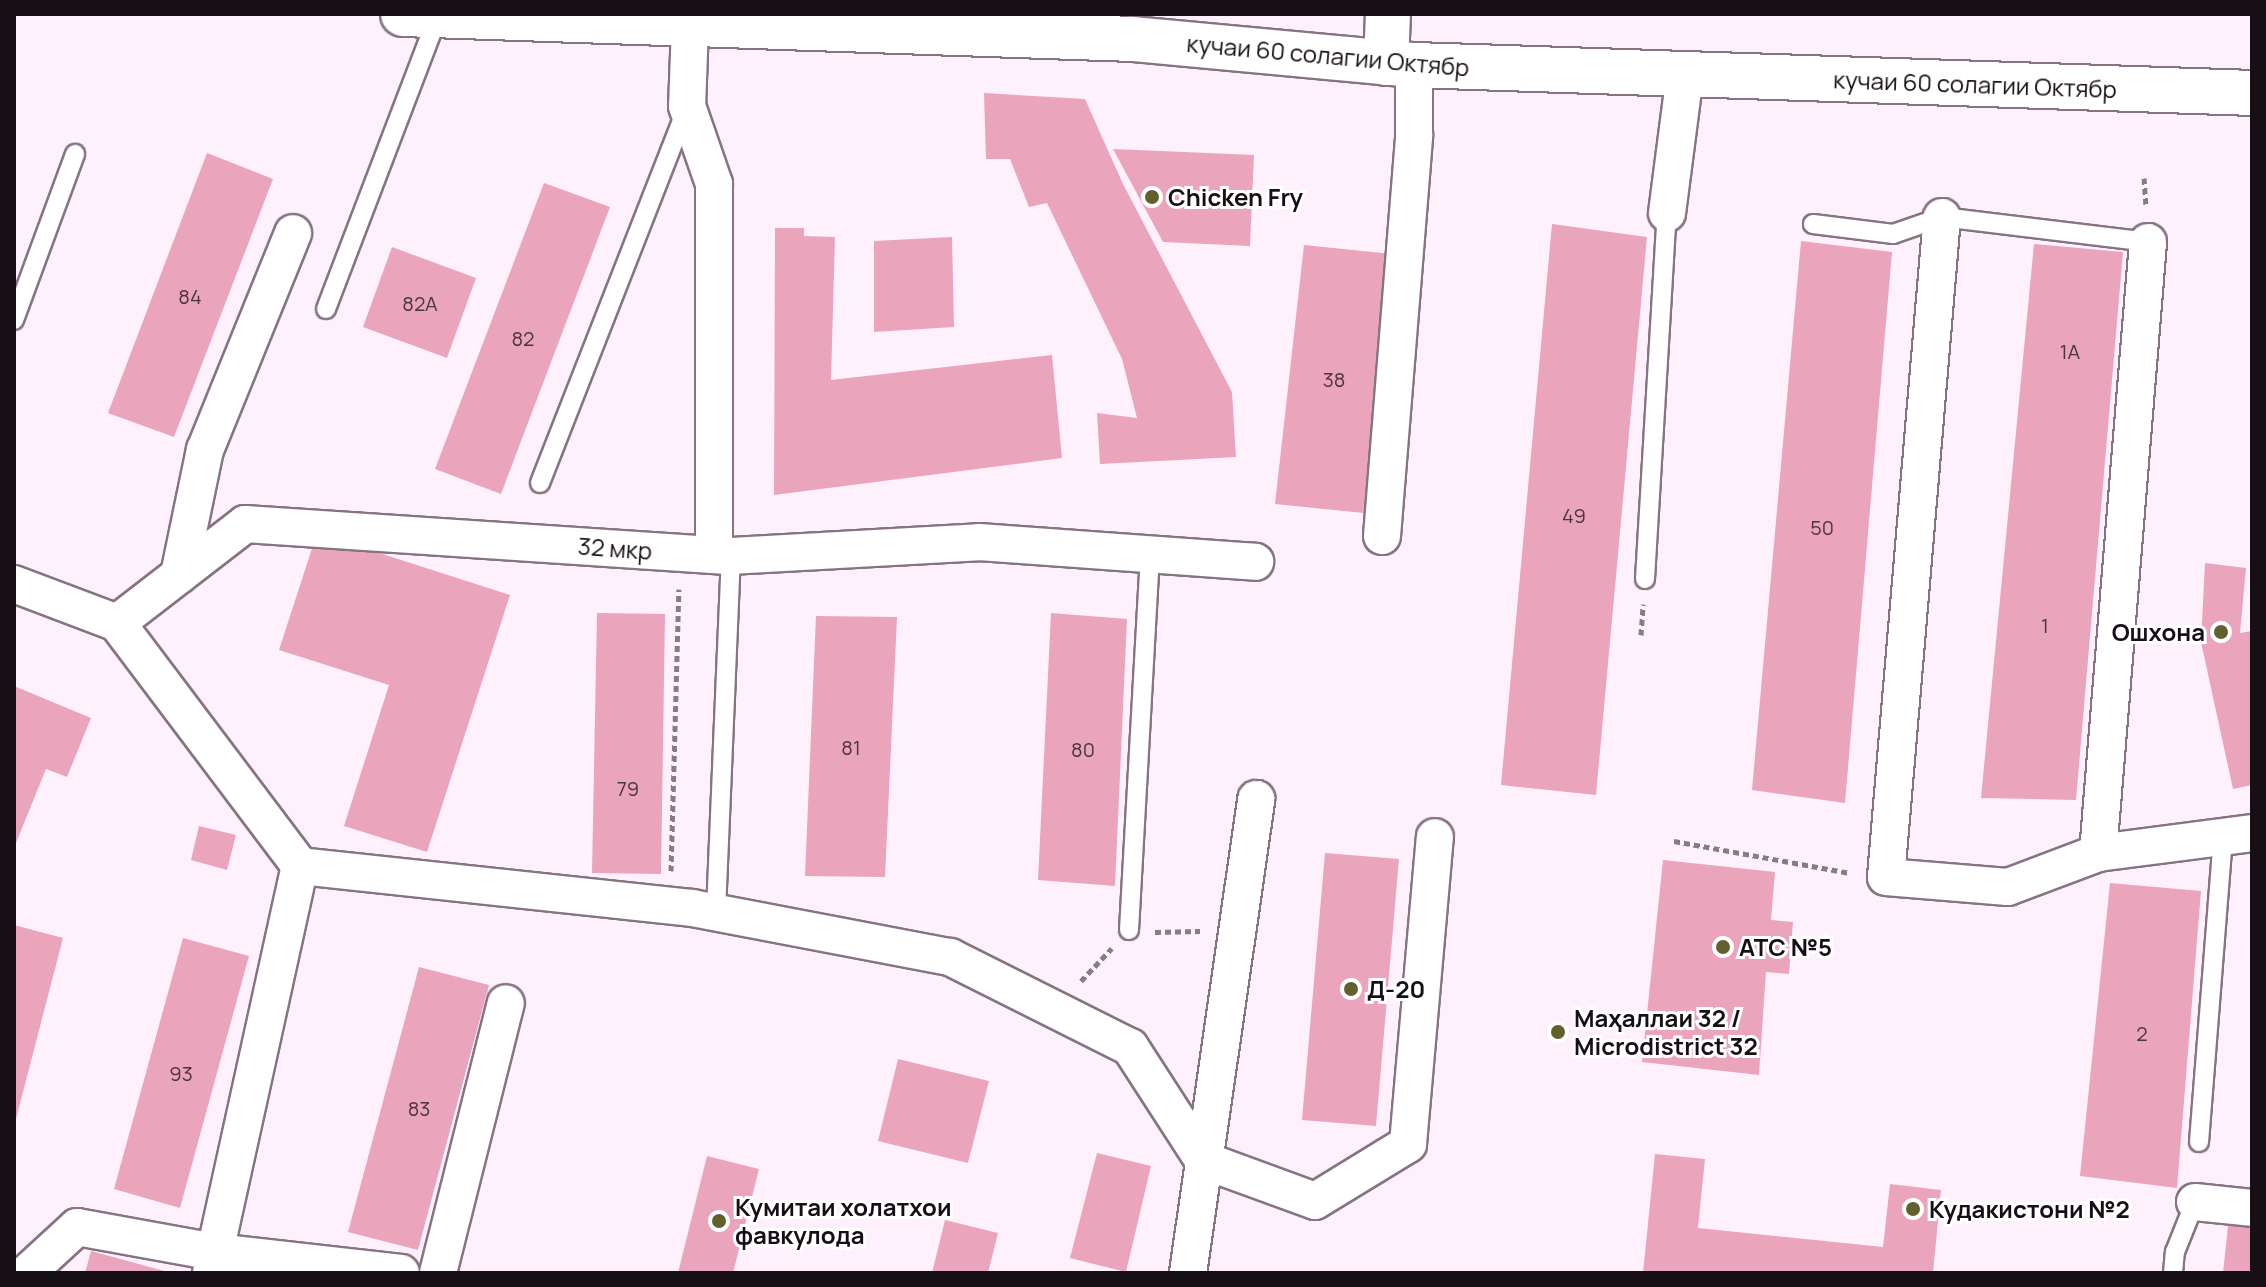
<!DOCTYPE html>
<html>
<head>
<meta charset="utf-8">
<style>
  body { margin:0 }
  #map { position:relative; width:2266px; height:1287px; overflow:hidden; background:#fef1fc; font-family:Manrope,sans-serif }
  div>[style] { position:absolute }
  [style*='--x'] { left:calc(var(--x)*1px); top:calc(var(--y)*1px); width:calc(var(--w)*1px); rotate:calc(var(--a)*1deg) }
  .building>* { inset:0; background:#eaa4bc }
  .path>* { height:5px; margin-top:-2.5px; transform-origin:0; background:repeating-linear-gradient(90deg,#867c85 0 6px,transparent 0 10px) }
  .roads { filter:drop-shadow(2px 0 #867384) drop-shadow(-2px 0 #867384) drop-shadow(0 2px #867384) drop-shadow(0 -2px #867384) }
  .lane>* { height:18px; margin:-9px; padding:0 9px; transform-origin:9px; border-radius:9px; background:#fff }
  .street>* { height:36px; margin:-18px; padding:0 18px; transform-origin:18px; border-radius:18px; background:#fff }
  .secondary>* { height:44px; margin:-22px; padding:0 22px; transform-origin:22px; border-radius:22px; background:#fff }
  .highway>* { height:44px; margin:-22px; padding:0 22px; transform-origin:22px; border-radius:22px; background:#fff }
  .dots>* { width:22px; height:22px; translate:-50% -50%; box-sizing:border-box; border:4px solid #fff; border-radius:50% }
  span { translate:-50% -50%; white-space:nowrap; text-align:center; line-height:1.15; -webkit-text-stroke:6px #fff; paint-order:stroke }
  .number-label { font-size:20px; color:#4c3440 }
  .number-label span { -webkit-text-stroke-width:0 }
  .street-label { font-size:24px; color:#170f16 }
  .poi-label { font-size:24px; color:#170f16; font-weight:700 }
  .left { translate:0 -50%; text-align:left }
  .right { translate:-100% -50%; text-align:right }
  .frame { position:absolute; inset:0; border:16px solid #170f16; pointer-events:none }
</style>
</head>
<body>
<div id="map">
  <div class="building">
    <i style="clip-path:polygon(984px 93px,1085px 99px,1123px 184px,1232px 392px,1236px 457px,1100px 464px,1097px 413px,1137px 418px,1122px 359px,1047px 203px,1029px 207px,1010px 159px,986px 159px)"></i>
    <i style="clip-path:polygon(1113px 149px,1254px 155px,1250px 246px,1163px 242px)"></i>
    <i style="clip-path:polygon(207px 153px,273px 179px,174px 437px,108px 413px)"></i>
    <i style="clip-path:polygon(544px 183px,610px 207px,501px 494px,435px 469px)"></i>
    <i style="clip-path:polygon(1552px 224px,1647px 237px,1596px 795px,1501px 785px)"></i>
    <i style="clip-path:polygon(775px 228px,804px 228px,804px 236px,835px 237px,831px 380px,1052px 355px,1062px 458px,774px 495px)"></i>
    <i style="clip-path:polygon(952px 237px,954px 327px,874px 332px,874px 241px)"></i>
    <i style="clip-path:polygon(1801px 241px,1892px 252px,1845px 803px,1752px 790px)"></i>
    <i style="clip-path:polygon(2034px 244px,2123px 252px,2076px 800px,1981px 798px)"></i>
    <i style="clip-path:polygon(1304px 245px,1392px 254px,1364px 513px,1275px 504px)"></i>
    <i style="clip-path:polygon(392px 247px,476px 278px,447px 358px,363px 327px)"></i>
    <i style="clip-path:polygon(317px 533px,510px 595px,427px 852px,344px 826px,389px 685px,279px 650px)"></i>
    <i style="clip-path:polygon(2205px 563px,2246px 568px,2240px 633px,2252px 631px,2252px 785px,2233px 789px,2201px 642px)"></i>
    <i style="clip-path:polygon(597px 613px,665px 614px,661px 874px,592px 873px)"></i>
    <i style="clip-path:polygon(1051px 613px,1127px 619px,1115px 886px,1038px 880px)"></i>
    <i style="clip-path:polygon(816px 616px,897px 617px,885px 877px,805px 876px)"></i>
    <i style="clip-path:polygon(14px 686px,91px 718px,67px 777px,46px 769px,14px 848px)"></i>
    <i style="clip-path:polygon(199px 826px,236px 835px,227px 870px,191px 860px)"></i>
    <i style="clip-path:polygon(1325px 853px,1399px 859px,1376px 1126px,1302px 1120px)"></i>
    <i style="clip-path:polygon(1663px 860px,1775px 872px,1771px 920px,1793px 922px,1789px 974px,1766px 972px,1759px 1075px,1642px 1062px)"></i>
    <i style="clip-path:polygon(2110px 883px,2201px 891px,2177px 1188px,2080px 1176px)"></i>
    <i style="clip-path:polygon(14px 925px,63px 938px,15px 1123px,14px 1123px)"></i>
    <i style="clip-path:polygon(183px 938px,249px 956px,180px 1208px,114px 1189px)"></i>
    <i style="clip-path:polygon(419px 967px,489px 985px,418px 1250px,348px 1232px)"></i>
    <i style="clip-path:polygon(898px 1059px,989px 1081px,968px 1163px,878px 1141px)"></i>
    <i style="clip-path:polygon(1097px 1153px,1151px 1166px,1126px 1272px,1070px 1258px)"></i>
    <i style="clip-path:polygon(1655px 1154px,1705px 1159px,1698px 1228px,1883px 1247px,1890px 1184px,1941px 1190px,1933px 1273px,1643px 1273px)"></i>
    <i style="clip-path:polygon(707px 1156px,759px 1169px,733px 1273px,678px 1273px)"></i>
    <i style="clip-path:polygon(2229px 1217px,2252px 1219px,2252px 1273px,2223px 1273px)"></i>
    <i style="clip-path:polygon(945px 1220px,998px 1233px,988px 1273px,932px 1273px)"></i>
    <i style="clip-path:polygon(91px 1251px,168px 1272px,168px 1273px,85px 1273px)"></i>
  </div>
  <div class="path">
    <i style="--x:2144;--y:178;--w:27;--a:86"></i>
    <i style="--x:1641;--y:635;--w:31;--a:-86"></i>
    <i style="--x:1674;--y:841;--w:179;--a:10.3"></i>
    <i style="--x:671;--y:871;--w:282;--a:-88.4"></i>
    <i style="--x:1155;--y:932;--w:45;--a:-1.3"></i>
    <i style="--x:1081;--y:981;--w:45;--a:-46.8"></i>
  </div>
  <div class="roads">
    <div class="lane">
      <i style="--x:1813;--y:224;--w:81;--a:7.1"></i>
      <i style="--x:1893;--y:234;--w:52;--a:-19.1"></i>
      <i style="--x:1942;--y:217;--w:208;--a:6.9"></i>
      <i style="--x:326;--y:309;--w:314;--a:-69.1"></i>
      <i style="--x:14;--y:320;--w:177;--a:-69.8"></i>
      <i style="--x:540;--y:483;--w:397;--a:-68.6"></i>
      <i style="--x:1645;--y:579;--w:367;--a:-86.6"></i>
      <i style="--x:716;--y:912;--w:356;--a:-87.6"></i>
      <i style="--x:1129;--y:930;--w:376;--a:-86.8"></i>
      <i style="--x:2199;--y:1142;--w:306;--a:-85.5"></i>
      <i style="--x:2173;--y:1273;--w:21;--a:-85"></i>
      <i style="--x:2175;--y:1252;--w:54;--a:-68.2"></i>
    </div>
    <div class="street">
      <i style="--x:690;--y:26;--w:80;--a:92.1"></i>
      <i style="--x:687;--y:106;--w:83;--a:70.9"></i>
      <i style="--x:714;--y:184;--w:371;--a:90"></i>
      <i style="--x:1667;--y:213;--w:140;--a:-82.6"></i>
      <i style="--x:1942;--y:217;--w:662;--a:94.85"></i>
      <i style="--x:1886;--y:877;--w:122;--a:4.7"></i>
      <i style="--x:2008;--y:887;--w:96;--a:-20.7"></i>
      <i style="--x:2098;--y:853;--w:155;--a:-7.4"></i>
      <i style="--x:1382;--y:536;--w:403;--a:-85.4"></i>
      <i style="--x:1414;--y:134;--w:69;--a:-90"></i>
      <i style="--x:179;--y:575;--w:128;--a:-78.3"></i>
      <i style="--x:205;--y:450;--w:234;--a:-67.9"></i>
      <i style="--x:14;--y:584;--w:110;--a:20.7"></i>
      <i style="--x:117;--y:623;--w:162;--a:-37.7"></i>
      <i style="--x:245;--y:524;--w:487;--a:3.8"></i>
      <i style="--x:731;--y:556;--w:248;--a:-3.2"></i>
      <i style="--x:979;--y:542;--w:277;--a:4.1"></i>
      <i style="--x:117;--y:623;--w:304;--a:53"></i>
      <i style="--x:300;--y:866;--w:394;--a:6.1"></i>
      <i style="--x:692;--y:908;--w:263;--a:10.8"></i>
      <i style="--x:950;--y:957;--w:201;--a:26.6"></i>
      <i style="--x:1130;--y:1047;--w:135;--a:57.1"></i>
      <i style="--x:1203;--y:1160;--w:119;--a:20.1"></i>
      <i style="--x:1315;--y:1201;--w:109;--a:-31.5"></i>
      <i style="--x:1408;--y:1144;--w:308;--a:-85"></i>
      <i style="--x:2098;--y:853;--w:613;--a:-85.32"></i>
      <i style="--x:2195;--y:1202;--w:57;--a:6"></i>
      <i style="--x:27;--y:1273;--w:68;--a:-42.6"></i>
      <i style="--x:77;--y:1227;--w:140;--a:10.3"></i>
      <i style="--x:215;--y:1252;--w:395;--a:-77.6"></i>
      <i style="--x:211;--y:1273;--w:21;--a:-79"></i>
      <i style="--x:215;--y:1252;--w:187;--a:6.4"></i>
      <i style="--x:438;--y:1273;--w:278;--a:-75.9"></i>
      <i style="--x:1188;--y:1273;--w:479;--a:-81.8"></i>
    </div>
    <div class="secondary">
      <i style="--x:1386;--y:63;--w:49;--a:-87.7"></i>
    </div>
    <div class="highway">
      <i style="--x:403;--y:14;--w:729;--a:1.96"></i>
      <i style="--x:1132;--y:39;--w:283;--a:5.3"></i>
      <i style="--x:1414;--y:65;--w:838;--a:1.91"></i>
    </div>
  </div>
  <div class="dots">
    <i style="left:1152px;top:197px;background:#62612e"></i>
    <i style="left:2221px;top:632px;background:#62612e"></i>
    <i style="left:1723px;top:947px;background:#62612e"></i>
    <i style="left:1351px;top:989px;background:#62612e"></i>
    <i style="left:1558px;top:1032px;background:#62612e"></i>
    <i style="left:1913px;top:1209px;background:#62612e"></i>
    <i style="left:719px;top:1221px;background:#62612e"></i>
  </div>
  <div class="number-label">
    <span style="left:190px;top:296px">84</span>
    <span style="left:420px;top:303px">82А</span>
    <span style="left:523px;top:338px">82</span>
    <span style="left:2070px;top:351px">1А</span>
    <span style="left:1334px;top:379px">38</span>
    <span style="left:1574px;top:515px">49</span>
    <span style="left:1822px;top:527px">50</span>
    <span style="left:2045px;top:625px">1</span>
    <span style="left:851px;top:747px">81</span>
    <span style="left:1083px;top:749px">80</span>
    <span style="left:628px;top:788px">79</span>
    <span style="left:2142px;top:1033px">2</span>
    <span style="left:181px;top:1073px">93</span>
    <span style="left:419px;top:1108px">83</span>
  </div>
  <div class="street-label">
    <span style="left:1328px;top:55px;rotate:5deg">кучаи 60 солагии Октябр</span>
    <span style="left:1975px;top:84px;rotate:2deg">кучаи 60 солагии Октябр</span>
    <span style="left:615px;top:548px;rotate:4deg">32 мкр</span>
  </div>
  <div class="poi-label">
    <span class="left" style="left:1168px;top:197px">Chicken Fry</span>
    <span class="right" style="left:2205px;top:632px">Ошхона</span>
    <span class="left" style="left:1739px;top:947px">АТС №5</span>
    <span class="left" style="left:1367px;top:989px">Д-20</span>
    <span class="left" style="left:1574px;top:1032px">Маҳаллаи 32 /<br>Microdistrict 32</span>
    <span class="left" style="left:735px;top:1221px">Кумитаи холатхои<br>фавкулода</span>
    <span class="left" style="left:1929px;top:1209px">Кудакистони №2</span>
  </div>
  <div class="frame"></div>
</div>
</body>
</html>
